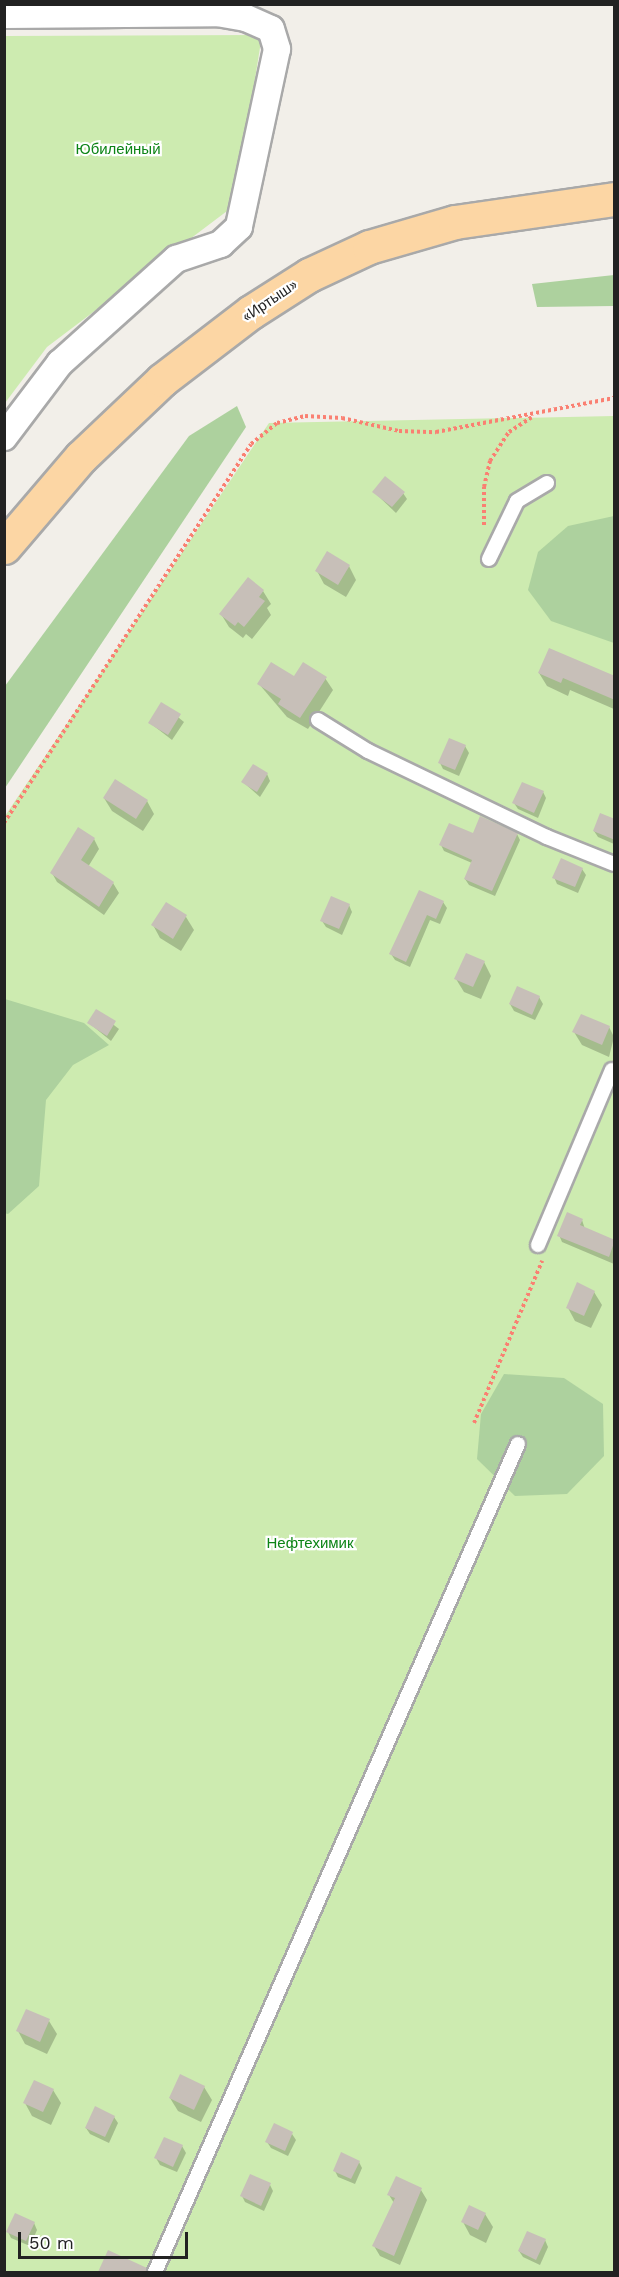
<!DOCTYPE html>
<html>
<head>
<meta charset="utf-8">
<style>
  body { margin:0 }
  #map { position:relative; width:619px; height:2277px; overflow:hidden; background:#f2efe9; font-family:"Work Sans",sans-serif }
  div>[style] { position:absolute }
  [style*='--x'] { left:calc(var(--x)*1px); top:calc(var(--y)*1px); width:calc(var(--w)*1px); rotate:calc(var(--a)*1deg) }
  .grass>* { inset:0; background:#cdebb0 }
  .forest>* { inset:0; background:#add19e }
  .shadow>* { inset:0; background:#0003 }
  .building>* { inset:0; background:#c7bfb8 }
  .path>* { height:4px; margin-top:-2px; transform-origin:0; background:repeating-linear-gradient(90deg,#fa8072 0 3px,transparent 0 6px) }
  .roads { filter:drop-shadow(2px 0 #a9a9a9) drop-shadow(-2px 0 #a9a9a9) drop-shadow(0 2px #a9a9a9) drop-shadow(0 -2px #a9a9a9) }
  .service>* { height:14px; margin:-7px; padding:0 7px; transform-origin:7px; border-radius:7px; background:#fff }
  .minor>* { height:26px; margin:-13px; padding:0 13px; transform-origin:13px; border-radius:13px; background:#fff }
  .primary>* { height:33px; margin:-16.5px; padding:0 16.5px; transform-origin:16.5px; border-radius:16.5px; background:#fcd6a4 }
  span { translate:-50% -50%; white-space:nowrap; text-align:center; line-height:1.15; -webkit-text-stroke:4.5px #fff; paint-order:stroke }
  .park-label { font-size:15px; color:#0c8416 }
  .street-label { font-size:15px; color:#222 }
  .frame { position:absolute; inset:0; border:6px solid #222; pointer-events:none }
  .scale { position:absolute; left:18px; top:2232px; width:170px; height:27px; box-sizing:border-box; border:3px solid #222; border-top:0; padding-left:8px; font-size:18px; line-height:21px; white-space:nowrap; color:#222; -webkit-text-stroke:4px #fff; paint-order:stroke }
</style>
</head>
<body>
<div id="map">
  <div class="grass">
    <i style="clip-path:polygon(262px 35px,235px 205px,47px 347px,5px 403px,5px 36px)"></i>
    <i style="clip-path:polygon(614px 416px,614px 2272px,5px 2272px,5px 816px,269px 423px)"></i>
  </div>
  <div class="forest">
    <i style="clip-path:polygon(614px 275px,614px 306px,537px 307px,532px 284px)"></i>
    <i style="clip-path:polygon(237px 406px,246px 427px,5px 788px,5px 686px,189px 436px)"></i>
    <i style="clip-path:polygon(614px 516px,614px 643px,551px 621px,528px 590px,538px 552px,568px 526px)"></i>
    <i style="clip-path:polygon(5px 999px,84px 1023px,109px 1045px,73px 1065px,46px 1100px,39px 1186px,8px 1214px,4px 1213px)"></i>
    <i style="clip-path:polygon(504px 1374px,564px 1378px,603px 1404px,604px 1456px,567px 1494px,515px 1496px,477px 1459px,481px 1414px)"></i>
  </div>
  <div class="shadow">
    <i style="clip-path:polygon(374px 492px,403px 493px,407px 499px,396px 513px)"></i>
    <i style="clip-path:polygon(349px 566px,356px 580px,346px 597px,324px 584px,317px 571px)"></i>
    <i style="clip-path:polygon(263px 591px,271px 604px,267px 608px,271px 615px,252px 639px,246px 634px,243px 638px,229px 627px,221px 614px)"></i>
    <i style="clip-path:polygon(539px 673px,614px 677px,614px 709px,570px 690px,568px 696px,547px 686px)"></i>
    <i style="clip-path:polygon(294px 678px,325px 678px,333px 690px,308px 729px,287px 717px,259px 684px)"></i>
    <i style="clip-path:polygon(162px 704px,184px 722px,172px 740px,150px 723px)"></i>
    <i style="clip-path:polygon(465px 746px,469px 753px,459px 776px,443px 769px,440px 763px)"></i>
    <i style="clip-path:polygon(267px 774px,270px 781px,260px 797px,243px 782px)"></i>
    <i style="clip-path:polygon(543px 792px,546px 798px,538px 818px,518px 809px,514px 803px)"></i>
    <i style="clip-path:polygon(104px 798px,147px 801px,154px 814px,143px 831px,112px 811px)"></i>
    <i style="clip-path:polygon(614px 821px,614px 844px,598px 837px,594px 831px)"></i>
    <i style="clip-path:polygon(517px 834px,520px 840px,495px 896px,469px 885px,465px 879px,472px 863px,444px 851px,441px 845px,473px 835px)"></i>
    <i style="clip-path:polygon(94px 839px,99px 849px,88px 867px,113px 883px,119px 893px,104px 915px,57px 882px,52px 873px)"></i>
    <i style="clip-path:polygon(582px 869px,586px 875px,578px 893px,557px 884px,554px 877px)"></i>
    <i style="clip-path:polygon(419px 892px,443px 902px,447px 908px,440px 924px,430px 920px,410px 967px,395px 960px,391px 954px)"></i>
    <i style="clip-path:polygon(166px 904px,186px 917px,194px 930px,181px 951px,160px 938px,153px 925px)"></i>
    <i style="clip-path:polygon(349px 905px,352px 912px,342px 935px,326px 927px,322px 921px)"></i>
    <i style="clip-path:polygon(484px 962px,491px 976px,481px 999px,464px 992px,456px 979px)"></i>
    <i style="clip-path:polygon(539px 997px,543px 1004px,535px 1020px,514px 1011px,510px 1004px)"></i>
    <i style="clip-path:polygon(96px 1011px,119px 1029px,111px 1041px,89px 1023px)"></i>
    <i style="clip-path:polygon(609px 1027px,614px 1037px,609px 1057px,582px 1045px,574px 1032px)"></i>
    <i style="clip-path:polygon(582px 1220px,585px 1229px,614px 1241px,614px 1264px,562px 1242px,559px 1235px)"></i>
    <i style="clip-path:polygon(594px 1292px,602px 1305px,591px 1328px,575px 1321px,568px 1308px)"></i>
    <i style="clip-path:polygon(49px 2021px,57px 2034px,47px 2054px,25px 2044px,18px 2031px)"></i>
    <i style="clip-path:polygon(204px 2087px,212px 2100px,201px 2122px,178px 2111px,170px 2098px)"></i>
    <i style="clip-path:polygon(53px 2090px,61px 2103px,51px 2125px,32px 2116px,25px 2103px)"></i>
    <i style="clip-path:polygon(114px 2117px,118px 2123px,109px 2143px,90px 2134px,86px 2128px)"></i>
    <i style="clip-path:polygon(292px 2134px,296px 2140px,288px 2156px,271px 2148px,267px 2142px)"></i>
    <i style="clip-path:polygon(182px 2146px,186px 2153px,177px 2172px,160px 2165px,156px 2158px)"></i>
    <i style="clip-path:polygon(359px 2162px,362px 2168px,355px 2184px,338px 2177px,335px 2171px)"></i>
    <i style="clip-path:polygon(270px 2185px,273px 2191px,264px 2211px,245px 2202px,242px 2196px)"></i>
    <i style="clip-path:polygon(421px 2190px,427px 2200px,400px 2265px,380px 2256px,374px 2246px,394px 2203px,389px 2195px)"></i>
    <i style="clip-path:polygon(470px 2207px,485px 2214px,493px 2227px,486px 2243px,470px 2235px,463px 2222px)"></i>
    <i style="clip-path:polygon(34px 2223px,37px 2230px,30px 2246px,11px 2238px,8px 2232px)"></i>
    <i style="clip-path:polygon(545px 2240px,548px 2247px,540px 2265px,523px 2257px,519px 2251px)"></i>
  </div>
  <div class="building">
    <i style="clip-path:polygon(385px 476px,405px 492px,392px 507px,372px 492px)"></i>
    <i style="clip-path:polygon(327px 551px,350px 565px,338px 585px,315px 571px)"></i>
    <i style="clip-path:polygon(248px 577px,264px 590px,259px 597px,265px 601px,244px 627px,238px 622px,235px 626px,219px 614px)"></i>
    <i style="clip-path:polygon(549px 648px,615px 676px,615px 700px,563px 678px,561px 683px,538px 673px)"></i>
    <i style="clip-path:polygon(271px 662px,294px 676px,303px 662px,327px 677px,300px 718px,278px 704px,281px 699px,257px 684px)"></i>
    <i style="clip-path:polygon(161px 702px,181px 714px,168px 735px,148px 723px)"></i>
    <i style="clip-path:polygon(449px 738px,466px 745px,455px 770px,438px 763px)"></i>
    <i style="clip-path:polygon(253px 764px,268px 773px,257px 792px,241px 782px)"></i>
    <i style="clip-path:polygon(115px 779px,148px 800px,136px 819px,103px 798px)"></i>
    <i style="clip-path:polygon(522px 782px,544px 791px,534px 813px,512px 803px)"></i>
    <i style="clip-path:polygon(600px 813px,615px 819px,615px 840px,593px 831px)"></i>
    <i style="clip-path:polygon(480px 816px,518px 833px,492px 891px,464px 879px,472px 860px,439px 845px,449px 823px,473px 833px)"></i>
    <i style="clip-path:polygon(78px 827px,95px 838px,81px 860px,114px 882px,99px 907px,50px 873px)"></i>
    <i style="clip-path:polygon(561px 858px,583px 868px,575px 887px,552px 878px)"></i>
    <i style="clip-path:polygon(419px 890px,444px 901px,436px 919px,427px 915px,406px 962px,389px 954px)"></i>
    <i style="clip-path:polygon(331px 896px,350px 904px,339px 929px,320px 921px)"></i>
    <i style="clip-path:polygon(166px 902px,187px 915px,173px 939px,151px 925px)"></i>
    <i style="clip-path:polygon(466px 953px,485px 961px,473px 987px,454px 979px)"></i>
    <i style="clip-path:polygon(517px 986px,540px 996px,532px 1015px,509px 1004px)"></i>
    <i style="clip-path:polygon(96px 1009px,116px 1021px,107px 1036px,87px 1023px)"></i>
    <i style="clip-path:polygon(581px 1014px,610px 1026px,602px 1045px,572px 1032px)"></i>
    <i style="clip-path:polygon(567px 1212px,583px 1219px,580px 1225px,615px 1240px,609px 1257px,557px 1236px)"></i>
    <i style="clip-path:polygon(577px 1282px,595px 1291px,584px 1316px,566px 1308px)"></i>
    <i style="clip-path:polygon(26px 2009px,50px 2019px,40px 2042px,16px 2031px)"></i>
    <i style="clip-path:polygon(180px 2074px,205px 2086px,194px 2110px,169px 2098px)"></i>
    <i style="clip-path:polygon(34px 2080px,54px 2089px,43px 2112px,23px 2103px)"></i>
    <i style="clip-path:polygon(95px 2106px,115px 2116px,105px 2137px,85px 2128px)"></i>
    <i style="clip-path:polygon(274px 2123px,293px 2132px,285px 2151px,265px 2142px)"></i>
    <i style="clip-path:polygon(164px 2137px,183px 2145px,173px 2167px,154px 2158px)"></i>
    <i style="clip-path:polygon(341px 2152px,360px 2161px,351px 2179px,333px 2171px)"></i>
    <i style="clip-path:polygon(250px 2174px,271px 2183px,261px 2206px,240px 2196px)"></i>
    <i style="clip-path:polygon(396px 2176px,422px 2188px,394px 2256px,372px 2246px,395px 2198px,387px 2195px)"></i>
    <i style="clip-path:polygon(469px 2205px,486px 2213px,478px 2230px,461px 2222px)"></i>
    <i style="clip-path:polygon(15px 2213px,35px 2222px,26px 2241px,6px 2232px)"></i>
    <i style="clip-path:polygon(527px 2231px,546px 2239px,536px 2260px,518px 2251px)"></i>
    <i style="clip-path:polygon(108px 2250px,147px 2268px,146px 2272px,98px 2272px)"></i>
  </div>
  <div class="path">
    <i style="--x:484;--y:525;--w:38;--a:-90"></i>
    <i style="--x:484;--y:487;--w:27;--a:-77"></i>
    <i style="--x:490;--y:461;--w:35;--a:-57"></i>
    <i style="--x:509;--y:432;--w:27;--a:-33"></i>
    <i style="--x:4;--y:823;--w:452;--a:-56.9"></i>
    <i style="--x:251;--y:444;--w:33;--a:-39"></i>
    <i style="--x:277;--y:423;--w:29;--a:-14"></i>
    <i style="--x:305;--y:416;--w:37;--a:3"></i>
    <i style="--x:342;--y:418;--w:58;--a:12.8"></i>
    <i style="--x:399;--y:431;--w:37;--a:2"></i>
    <i style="--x:436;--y:432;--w:181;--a:-10.8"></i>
    <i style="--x:474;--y:1423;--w:176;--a:-67.2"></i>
  </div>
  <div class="roads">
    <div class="service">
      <i style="--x:489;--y:559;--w:64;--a:-64.2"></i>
      <i style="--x:517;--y:501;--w:35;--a:-31"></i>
      <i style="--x:318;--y:720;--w:59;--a:31.8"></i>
      <i style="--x:368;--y:751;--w:199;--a:25.7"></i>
      <i style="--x:547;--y:837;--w:72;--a:21.9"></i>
      <i style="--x:538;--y:1245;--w:190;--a:-67.1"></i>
      <i style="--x:155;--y:2272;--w:904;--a:-66.33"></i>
    </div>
    <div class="minor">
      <i style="--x:4;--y:15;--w:213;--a:-0.5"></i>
      <i style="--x:217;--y:13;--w:29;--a:10"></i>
      <i style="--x:246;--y:18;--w:27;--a:24"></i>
      <i style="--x:271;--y:29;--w:21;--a:73"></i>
      <i style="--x:277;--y:49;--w:182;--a:102.1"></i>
      <i style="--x:239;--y:227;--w:25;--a:137"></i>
      <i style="--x:221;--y:244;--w:47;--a:161.6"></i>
      <i style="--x:176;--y:259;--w:156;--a:138.1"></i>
      <i style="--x:60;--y:363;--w:93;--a:127.1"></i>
    </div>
    <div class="primary">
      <i style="--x:4;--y:547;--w:118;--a:-49.5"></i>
      <i style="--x:81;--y:457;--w:112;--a:-43.5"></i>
      <i style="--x:162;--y:380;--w:112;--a:-37.4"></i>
      <i style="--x:251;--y:312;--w:69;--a:-32.5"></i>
      <i style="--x:309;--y:275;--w:66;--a:-25"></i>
      <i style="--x:369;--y:247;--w:90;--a:-16.2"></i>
      <i style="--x:455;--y:222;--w:161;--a:-8.2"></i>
    </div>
  </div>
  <div class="park-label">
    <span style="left:118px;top:150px">Юбилейный</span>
    <span style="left:310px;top:1544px">Нефтехимик</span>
  </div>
  <div class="street-label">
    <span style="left:270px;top:301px;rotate:-34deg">«Иртыш»</span>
  </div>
  <div class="frame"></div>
  <div class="scale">50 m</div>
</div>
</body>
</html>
